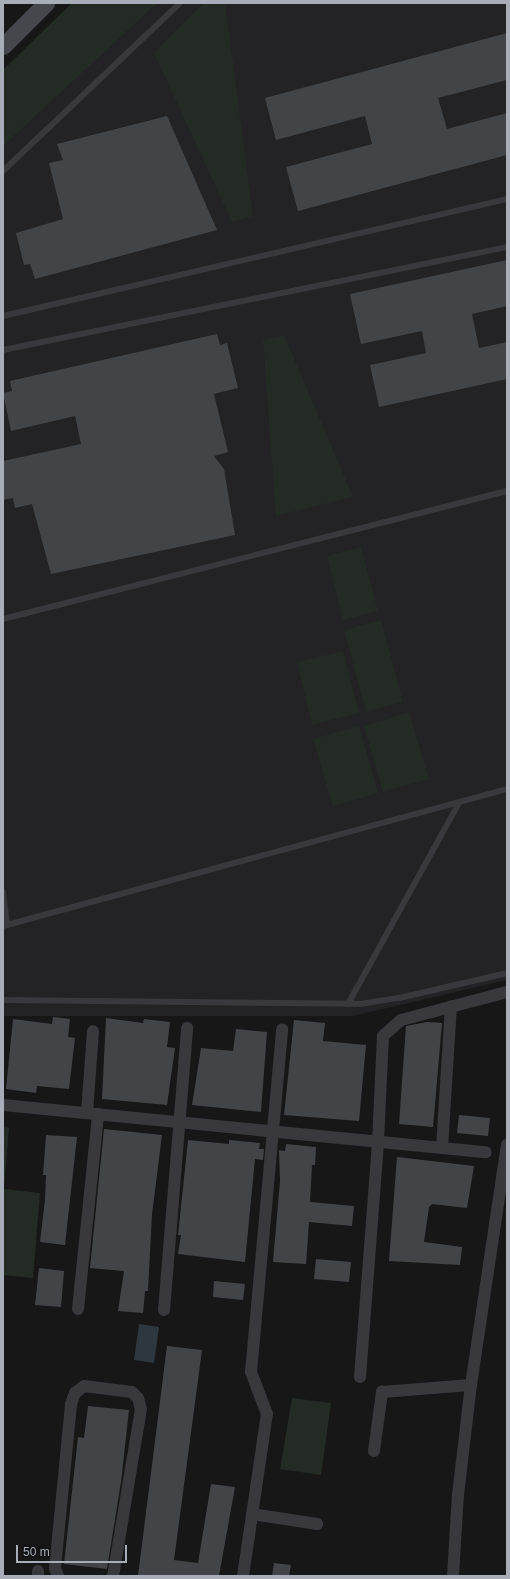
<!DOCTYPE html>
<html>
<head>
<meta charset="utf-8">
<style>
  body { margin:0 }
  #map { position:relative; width:510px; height:1579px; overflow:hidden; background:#171718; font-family:Arial,sans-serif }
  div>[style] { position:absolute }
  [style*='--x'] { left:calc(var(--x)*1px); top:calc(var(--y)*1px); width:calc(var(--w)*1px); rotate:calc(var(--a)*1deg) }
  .built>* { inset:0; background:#232325 }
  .green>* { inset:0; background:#232b24 }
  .water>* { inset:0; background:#2f373e }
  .building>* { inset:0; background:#434448 }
  .lane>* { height:6px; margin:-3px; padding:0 3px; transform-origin:3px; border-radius:3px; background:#38383d }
  .street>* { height:12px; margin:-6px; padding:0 6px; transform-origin:6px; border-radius:6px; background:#38383d }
  .secondary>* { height:17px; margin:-8.5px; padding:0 8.5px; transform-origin:8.5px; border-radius:8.5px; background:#46474d }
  span { translate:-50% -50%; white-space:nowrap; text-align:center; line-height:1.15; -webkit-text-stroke:3px #121213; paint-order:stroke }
  .frame { position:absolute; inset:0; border:4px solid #a9adb8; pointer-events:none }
  .scale { position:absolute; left:16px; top:1545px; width:111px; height:18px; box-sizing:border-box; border:2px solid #a9adb8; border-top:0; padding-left:5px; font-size:12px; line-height:14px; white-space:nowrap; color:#a9adb8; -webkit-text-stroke:3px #121213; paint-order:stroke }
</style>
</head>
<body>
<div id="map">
  <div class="built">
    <i style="clip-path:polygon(72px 3px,507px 3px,507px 980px,353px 1016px,3px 1016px,3px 70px)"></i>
  </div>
  <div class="green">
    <i style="clip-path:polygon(72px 3px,157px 3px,3px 146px,3px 70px)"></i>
    <i style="clip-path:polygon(204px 3px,225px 3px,253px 216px,232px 222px,154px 53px)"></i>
    <i style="clip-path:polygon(284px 335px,353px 497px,276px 516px,263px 340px)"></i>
    <i style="clip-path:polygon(361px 547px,378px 611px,343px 620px,327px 556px)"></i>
    <i style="clip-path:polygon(381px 620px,403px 702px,366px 712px,344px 630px)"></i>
    <i style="clip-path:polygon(343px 651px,359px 713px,312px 725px,297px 662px)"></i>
    <i style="clip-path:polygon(409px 712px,429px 779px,383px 792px,364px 726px)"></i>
    <i style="clip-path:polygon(359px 726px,378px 793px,333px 806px,313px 739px)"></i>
    <i style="clip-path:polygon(3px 1127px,9px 1128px,4px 1189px,40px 1193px,33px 1278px,3px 1275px)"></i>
    <i style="clip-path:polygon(292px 1398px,331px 1403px,321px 1475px,280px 1469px)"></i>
  </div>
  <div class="water">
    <i style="clip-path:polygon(139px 1324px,159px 1327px,154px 1363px,134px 1360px)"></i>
  </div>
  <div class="building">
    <i style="clip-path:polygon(507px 33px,507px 80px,438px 98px,447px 129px,507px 113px,507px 155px,298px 211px,286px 167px,372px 144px,365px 116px,276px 140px,265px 98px)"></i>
    <i style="clip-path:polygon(167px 116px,217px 230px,35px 279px,30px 264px,24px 265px,16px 233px,63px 219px,49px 163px,63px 160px,57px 144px)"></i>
    <i style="clip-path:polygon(507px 260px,507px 306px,472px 314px,479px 348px,507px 342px,507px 379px,379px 407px,370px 365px,426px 353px,422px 331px,361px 344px,350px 294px)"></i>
    <i style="clip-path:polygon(217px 334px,220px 345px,227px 343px,238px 388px,214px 394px,228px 452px,214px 456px,224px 469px,235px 535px,51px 574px,32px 504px,15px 508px,13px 498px,3px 500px,3px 461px,81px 444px,75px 416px,11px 431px,3px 393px,12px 391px,10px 381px)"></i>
    <i style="clip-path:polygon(53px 1017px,70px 1019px,68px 1037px,75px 1038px,69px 1089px,37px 1086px,36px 1093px,6px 1089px,13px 1019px,52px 1024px)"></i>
    <i style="clip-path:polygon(106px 1018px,143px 1023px,144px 1019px,170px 1022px,167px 1047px,175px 1048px,167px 1105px,102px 1099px)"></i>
    <i style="clip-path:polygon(294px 1020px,325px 1023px,323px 1041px,366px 1045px,359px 1121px,284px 1115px)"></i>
    <i style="clip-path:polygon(427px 1022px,442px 1023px,433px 1127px,399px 1124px,406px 1026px)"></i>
    <i style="clip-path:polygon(236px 1029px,267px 1032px,261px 1112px,192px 1105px,201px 1048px,233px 1051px)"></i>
    <i style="clip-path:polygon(459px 1115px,490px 1118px,488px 1136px,457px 1133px)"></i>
    <i style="clip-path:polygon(104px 1129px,162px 1135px,152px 1214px,148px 1291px,145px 1291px,143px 1313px,118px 1311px,124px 1271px,90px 1268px)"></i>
    <i style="clip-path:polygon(46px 1135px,77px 1137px,65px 1245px,40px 1242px,45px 1200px,46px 1175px,43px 1175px)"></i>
    <i style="clip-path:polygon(188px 1140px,229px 1144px,229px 1140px,260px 1143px,259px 1149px,264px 1149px,263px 1160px,255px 1159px,245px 1262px,178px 1254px,181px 1235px,178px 1235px)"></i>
    <i style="clip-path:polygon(286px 1144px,316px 1147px,315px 1165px,312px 1165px,310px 1202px,354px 1206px,352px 1226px,309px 1222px,306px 1264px,273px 1262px,280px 1181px,279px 1150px,285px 1151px)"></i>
    <i style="clip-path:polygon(397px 1157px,474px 1166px,467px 1208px,432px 1204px,429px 1207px,424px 1242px,462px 1247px,460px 1265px,389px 1261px)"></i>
    <i style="clip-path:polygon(316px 1259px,351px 1262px,349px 1282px,314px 1279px)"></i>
    <i style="clip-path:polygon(39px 1268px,64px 1271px,61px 1307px,35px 1305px)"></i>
    <i style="clip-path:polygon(214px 1281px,245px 1284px,243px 1300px,213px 1297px)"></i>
    <i style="clip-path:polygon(167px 1346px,202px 1350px,174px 1560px,198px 1563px,211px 1484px,235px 1487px,219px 1576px,138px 1576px)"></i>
    <i style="clip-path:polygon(88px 1406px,129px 1410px,121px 1482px,107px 1569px,64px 1564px,78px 1437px,84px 1438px)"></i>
    <i style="clip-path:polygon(274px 1563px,291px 1565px,289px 1576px,272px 1576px)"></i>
  </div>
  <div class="lane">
    <i style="--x:3;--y:171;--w:244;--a:-43.5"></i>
    <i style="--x:3;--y:316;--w:517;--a:-13.07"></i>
    <i style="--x:3;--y:350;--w:514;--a:-11.55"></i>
    <i style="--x:3;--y:619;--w:520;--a:-14.25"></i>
    <i style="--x:3;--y:892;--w:33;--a:83"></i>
    <i style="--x:3;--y:926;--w:522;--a:-15.21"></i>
    <i style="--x:3;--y:1000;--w:357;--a:0.6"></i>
    <i style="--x:360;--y:1004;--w:39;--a:-9"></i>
    <i style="--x:399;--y:998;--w:111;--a:-13"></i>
    <i style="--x:348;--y:1004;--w:230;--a:-61.1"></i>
  </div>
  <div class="street">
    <i style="--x:3;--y:1105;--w:485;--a:5.6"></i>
    <i style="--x:87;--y:1113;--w:82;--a:-85.8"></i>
    <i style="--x:442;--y:1148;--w:142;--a:-86.4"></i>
    <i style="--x:78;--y:1309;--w:196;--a:-84.1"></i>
    <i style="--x:164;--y:1310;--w:283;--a:-85.3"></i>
    <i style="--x:360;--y:1377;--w:236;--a:-85.6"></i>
    <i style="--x:378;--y:1142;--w:106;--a:-87.3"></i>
    <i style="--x:383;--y:1036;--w:24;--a:-42"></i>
    <i style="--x:401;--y:1020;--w:110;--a:-14.8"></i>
    <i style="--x:374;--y:1451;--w:60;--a:-82.3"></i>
    <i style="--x:382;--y:1392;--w:89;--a:-4.5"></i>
    <i style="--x:252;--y:1514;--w:66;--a:8.7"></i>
    <i style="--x:38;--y:1576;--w:5;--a:-90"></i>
    <i style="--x:58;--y:1576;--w:9;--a:-111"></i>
    <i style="--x:55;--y:1568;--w:165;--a:-84.4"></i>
    <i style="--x:71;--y:1404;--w:12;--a:-70"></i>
    <i style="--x:75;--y:1393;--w:11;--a:-38"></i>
    <i style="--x:84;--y:1386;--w:48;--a:7.1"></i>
    <i style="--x:132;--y:1392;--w:8;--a:45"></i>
    <i style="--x:138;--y:1398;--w:11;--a:75"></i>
    <i style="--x:141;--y:1409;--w:169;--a:99.5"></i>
    <i style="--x:243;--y:1576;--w:164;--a:-81.6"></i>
    <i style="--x:267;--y:1414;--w:45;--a:-110.9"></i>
    <i style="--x:251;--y:1372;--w:344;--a:-84.8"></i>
    <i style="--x:453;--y:1576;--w:81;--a:-86.5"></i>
    <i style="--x:458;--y:1495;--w:111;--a:-83.3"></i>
    <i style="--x:471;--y:1385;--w:243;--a:-81.5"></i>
  </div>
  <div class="secondary">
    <i style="--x:3;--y:46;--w:61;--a:-45"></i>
  </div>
  <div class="frame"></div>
  <div class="scale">50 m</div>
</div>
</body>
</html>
